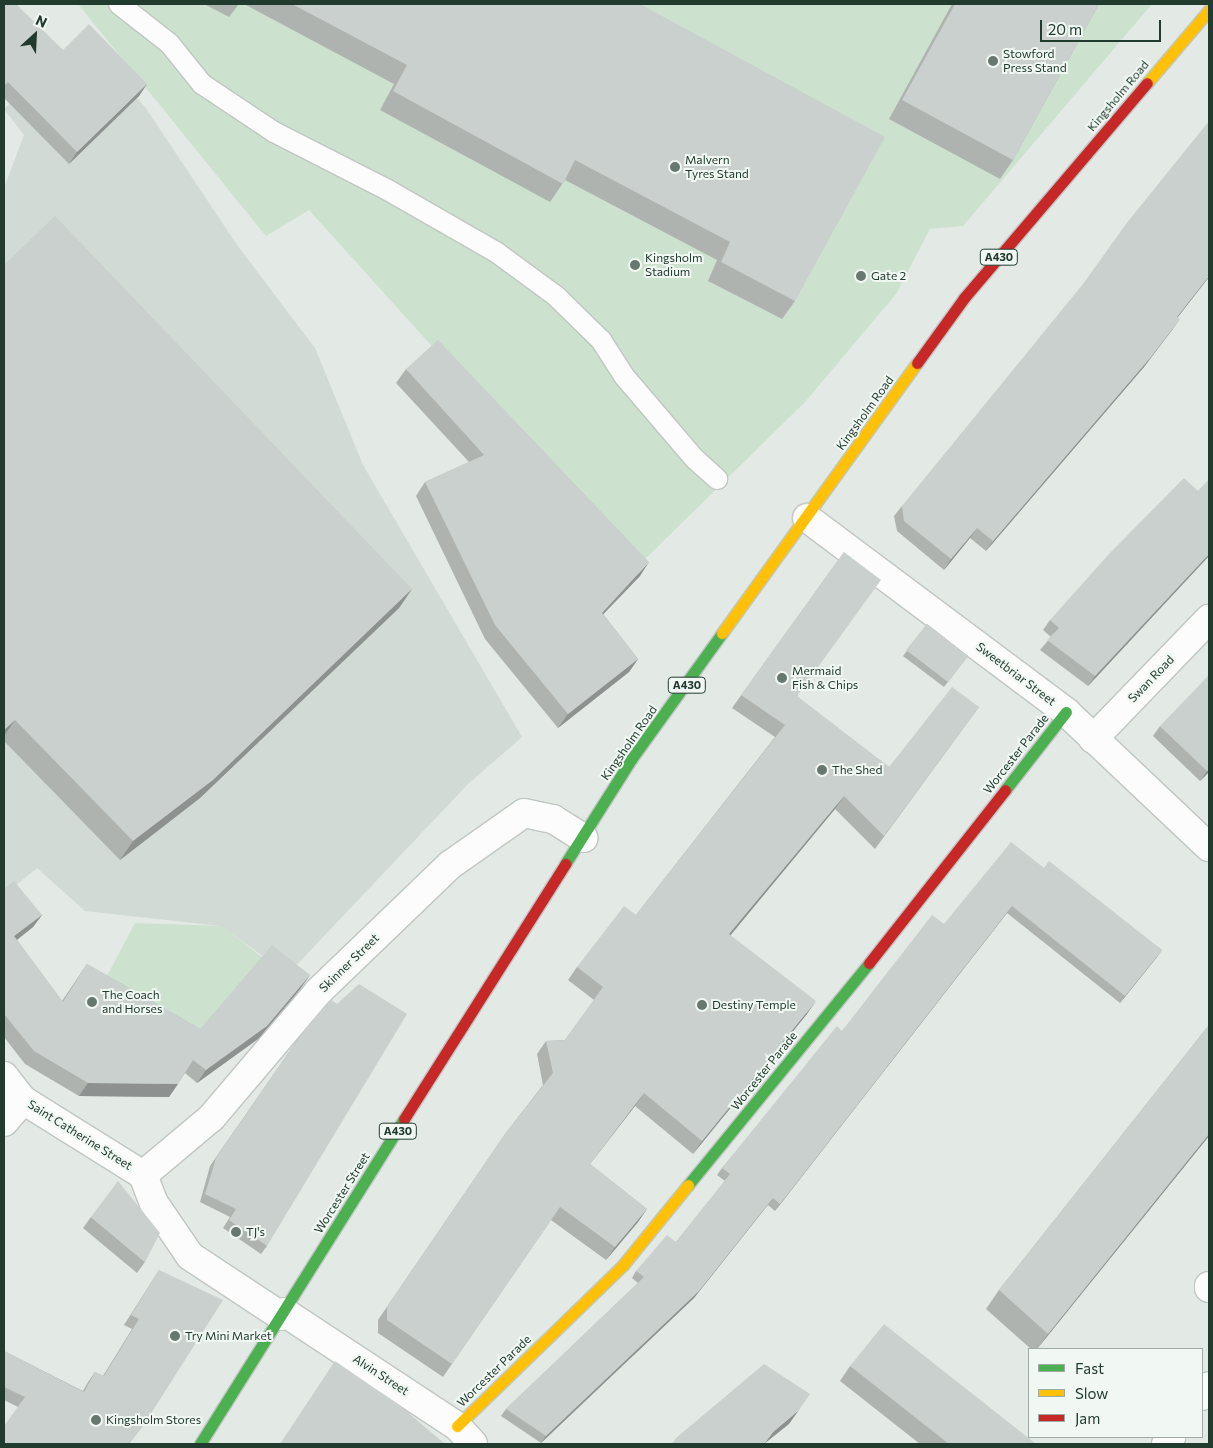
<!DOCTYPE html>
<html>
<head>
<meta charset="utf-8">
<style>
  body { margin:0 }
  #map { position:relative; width:1213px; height:1448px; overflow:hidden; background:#e3e9e5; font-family:Commissioner,sans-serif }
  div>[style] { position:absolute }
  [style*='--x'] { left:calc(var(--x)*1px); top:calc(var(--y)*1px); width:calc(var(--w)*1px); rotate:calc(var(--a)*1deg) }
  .built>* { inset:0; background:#d1dad4 }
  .green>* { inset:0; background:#cde1cf }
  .roads { filter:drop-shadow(1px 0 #c0c6c2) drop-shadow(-1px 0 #c0c6c2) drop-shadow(0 1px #c0c6c2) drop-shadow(0 -1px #c0c6c2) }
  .lane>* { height:20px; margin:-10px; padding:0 10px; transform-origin:10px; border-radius:10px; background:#fbfcfb }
  .street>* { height:28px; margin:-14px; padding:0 14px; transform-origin:14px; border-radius:14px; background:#fbfcfb }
  .fast>* { height:11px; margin:-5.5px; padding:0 5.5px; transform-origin:5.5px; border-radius:5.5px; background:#4caf50 }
  .slow>* { height:11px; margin:-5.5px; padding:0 5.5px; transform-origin:5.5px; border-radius:5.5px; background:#ffc107 }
  .jam>* { height:11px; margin:-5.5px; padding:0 5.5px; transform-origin:5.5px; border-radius:5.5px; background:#c62828 }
  .wall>* { inset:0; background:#aeb3b0 }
  .shaded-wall>* { inset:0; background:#8d9290 }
  .building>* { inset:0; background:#cad0cd }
  .dots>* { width:14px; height:14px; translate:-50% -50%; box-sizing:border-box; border:2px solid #f1f8f3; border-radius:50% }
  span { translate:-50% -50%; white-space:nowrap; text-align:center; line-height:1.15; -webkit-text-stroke:4px #f1f8f3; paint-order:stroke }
  .shield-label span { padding:1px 4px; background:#f1f8f3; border:1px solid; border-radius:4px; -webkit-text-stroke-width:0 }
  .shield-label { font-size:11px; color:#223b2f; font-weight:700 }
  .poi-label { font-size:12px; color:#223b2f }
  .left { translate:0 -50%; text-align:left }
  .street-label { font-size:12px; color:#223b2f }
  .frame { position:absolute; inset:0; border:5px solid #223b2f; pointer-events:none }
  .legend { position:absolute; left:1028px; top:1348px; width:175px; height:90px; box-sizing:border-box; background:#f1f8f3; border:1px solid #9eaca5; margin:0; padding:6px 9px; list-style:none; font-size:15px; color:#223b2f }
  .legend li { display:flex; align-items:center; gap:10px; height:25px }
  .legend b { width:25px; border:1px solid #9eaca5 }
  .north { position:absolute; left:10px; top:10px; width:50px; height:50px; -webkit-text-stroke:4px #f1f8f3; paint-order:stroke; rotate:25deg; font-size:14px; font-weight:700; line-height:20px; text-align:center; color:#223b2f }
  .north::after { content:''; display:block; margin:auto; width:18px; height:22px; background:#223b2f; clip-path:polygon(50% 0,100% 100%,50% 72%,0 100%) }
  .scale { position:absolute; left:1040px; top:20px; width:121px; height:22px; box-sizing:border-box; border:2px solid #223b2f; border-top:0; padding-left:6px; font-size:15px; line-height:18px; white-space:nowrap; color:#223b2f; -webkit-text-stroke:4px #f1f8f3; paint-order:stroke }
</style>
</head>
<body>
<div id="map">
  <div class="built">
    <i style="clip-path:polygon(81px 37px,145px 107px,237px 245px,315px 348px,363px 465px,522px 737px,469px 783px,288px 974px,221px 926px,85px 911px,37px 868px,4px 895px,4px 188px,24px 135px,4px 109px)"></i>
  </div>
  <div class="green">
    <i style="clip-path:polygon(78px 4px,1152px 4px,963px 226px,930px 229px,896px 294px,805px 402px,634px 570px,309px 210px,266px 236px)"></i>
    <i style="clip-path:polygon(135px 923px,222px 926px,263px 958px,203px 1027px,230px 1049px,210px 1074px,100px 989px)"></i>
  </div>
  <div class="roads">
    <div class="lane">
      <i style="--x:119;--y:4;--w:63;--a:38"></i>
      <i style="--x:169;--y:43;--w:53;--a:51.2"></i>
      <i style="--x:202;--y:84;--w:87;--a:33.7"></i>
      <i style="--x:274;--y:132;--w:126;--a:27"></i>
      <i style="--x:386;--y:189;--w:127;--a:29.8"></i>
      <i style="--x:496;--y:252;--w:74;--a:36.3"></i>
      <i style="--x:556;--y:296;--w:63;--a:44.4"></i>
      <i style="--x:601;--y:340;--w:43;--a:57.4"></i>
      <i style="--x:624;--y:376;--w:109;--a:49.5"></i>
      <i style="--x:695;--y:459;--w:30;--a:42"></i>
    </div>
    <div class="street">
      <i style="--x:807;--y:518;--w:324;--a:36.8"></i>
      <i style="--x:1066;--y:712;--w:197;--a:43.4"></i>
      <i style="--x:1093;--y:739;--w:167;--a:-46"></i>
      <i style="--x:4;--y:1076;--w:31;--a:52"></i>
      <i style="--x:23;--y:1100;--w:142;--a:32"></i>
      <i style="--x:143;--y:1175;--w:30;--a:69"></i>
      <i style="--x:154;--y:1203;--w:64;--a:55.8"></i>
      <i style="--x:190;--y:1256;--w:109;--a:33.4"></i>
      <i style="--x:4;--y:1122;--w:29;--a:-49"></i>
      <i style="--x:143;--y:1175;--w:90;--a:-40"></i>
      <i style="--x:212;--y:1117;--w:165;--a:-49.7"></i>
      <i style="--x:319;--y:991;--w:182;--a:-43.9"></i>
      <i style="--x:450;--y:865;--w:90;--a:-35.1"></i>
      <i style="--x:524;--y:813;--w:30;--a:12"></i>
      <i style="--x:553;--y:819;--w:36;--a:32"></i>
      <i style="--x:1209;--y:1286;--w:2;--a:90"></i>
      <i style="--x:284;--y:1312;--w:207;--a:33.4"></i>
      <i style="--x:457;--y:1426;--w:24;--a:48"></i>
      <i style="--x:1202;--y:1396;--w:12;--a:-55"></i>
      <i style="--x:1166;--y:1444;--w:9;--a:-54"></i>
    </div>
    <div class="fast">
      <i style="--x:1005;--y:790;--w:99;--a:-52"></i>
      <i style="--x:565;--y:864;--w:125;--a:-57.7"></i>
      <i style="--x:632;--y:758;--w:154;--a:-54.2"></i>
      <i style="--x:688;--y:1185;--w:286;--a:-50.8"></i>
      <i style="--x:200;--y:1444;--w:384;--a:-57.9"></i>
    </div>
    <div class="slow">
      <i style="--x:1147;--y:83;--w:96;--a:-49.7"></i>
      <i style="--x:722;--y:633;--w:333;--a:-54.2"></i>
      <i style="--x:457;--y:1426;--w:231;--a:-44.1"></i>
      <i style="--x:623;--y:1265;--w:103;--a:-50.9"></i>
    </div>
    <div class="jam">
      <i style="--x:917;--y:363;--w:80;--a:-54.1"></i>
      <i style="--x:964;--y:298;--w:282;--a:-49.6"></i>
      <i style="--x:869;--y:963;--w:220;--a:-51.8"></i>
      <i style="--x:404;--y:1119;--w:302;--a:-57.7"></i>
    </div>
  </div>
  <div class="wall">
    <i style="clip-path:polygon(4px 4px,63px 50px,147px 84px,139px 96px,69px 164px,4px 98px)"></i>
    <i style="clip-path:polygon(204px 4px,239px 4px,229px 17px)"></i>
    <i style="clip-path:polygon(244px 4px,640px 4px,795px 301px,782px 319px,708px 281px,717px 260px,565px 180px,550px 202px,380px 110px,394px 84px)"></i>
    <i style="clip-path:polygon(952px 4px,1099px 4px,1013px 160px,1000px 179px,889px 119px)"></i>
    <i style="clip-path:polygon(4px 265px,412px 589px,399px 608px,200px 798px,120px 860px,4px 741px)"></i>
    <i style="clip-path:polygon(1209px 277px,1178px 317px,1173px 329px,1144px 367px,986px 551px,970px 538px,944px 570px,897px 531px,894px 516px,902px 506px)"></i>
    <i style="clip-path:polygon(406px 369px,640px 576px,603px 614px,638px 659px,629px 672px,558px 728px,485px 639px,416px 496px,425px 482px,469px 462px,396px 383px)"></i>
    <i style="clip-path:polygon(844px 552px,797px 697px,889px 767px,979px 707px,875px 849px,835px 809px,730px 935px,807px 1014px,693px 1154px,635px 1106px,590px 1164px,647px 1209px,638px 1222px,606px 1260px,551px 1220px,443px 1377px,378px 1333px,378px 1320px,505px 1134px,543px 1085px,537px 1054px,546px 1041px,565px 1040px,594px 1000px,568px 980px,577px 967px,636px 915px,775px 737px,732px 708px)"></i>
    <i style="clip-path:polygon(1209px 556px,1088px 686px,1040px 650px,1051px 637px,1043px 630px,1050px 620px)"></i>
    <i style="clip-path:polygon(927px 624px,968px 656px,944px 687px,903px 656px)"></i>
    <i style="clip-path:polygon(1160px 726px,1209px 772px,1200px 781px,1153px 736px)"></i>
    <i style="clip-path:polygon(1044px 868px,1162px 950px,1120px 1003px,1007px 913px,775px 1211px,768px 1205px,694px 1298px,541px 1443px,501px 1416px,506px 1409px,638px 1283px,632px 1278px,636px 1271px,676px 1242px,725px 1181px,717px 1175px,722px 1168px,842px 1031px,944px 924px)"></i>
    <i style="clip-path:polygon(4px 889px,42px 915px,33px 927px,17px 940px,62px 1001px,87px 964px,200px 1029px,301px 988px,258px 1039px,197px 1083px,185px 1073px,169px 1097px,79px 1096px,25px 1064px,4px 1037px)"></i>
    <i style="clip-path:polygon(1209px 1025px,1209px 1136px,1037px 1349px,1031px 1349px,986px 1309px,999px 1290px)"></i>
    <i style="clip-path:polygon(300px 1036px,267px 1246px,261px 1254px,223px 1228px,230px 1217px,200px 1202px,210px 1166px)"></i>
    <i style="clip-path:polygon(91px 1217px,145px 1262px,137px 1273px,83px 1228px)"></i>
    <i style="clip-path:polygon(159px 1270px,145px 1423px,129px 1444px,4px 1444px,18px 1407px,4px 1400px,4px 1351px,83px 1391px,88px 1382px,95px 1372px,103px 1376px,132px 1329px,124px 1325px)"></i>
    <i style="clip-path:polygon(850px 1366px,1036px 1444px,920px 1444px,840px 1381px)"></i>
  </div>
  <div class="shaded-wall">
    <i style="clip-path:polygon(147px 84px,139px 96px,69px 164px,77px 152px)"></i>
    <i style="clip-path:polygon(1209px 276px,1209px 277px,1170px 327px,1177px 317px)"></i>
    <i style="clip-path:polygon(1180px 319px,1144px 367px,986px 551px,993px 541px)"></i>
    <i style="clip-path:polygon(977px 528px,970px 538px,944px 570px,951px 559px)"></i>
    <i style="clip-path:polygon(1209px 554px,1209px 556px,1088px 686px,1095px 676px)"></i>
    <i style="clip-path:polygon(649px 562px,640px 576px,592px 626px,602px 613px)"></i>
    <i style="clip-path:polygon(412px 589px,399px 608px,200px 798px,120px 860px,133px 841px)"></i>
    <i style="clip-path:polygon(638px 659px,629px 672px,558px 728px,568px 714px)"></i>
    <i style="clip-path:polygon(15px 720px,4px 736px,4px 730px)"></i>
    <i style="clip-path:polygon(1209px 769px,1209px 772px,1200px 781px,1207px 771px)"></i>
    <i style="clip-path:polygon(844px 796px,835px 809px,720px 948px,729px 934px)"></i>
    <i style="clip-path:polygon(1012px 906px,1007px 913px,775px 1211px,780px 1204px)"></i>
    <i style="clip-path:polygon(42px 915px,33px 927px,5px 949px,14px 936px)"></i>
    <i style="clip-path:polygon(1162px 950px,1157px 957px,1120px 1003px,1125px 996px)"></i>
    <i style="clip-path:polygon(310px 975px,301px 988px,258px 1039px,197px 1083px,206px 1070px)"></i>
    <i style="clip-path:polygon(816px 1001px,807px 1014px,693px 1154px,702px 1141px)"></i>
    <i style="clip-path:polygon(88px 1083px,178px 1084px,169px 1097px,79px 1096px)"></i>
    <i style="clip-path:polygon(644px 1093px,635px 1106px,580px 1177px,590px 1164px)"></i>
    <i style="clip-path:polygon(1209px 1134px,1209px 1136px,1037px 1349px,1048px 1334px)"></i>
    <i style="clip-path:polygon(773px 1198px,694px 1298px,541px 1443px,546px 1436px)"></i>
    <i style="clip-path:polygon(647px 1209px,638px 1222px,606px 1260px,615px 1247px)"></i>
    <i style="clip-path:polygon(799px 1410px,789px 1424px,764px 1444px,773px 1432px)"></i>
  </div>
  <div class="building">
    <i style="clip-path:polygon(4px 4px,16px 4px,63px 50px,89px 24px,147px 84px,77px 152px,8px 82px,4px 86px)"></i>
    <i style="clip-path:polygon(292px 4px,640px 4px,885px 137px,795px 301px,721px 262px,730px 242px,575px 160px,563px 184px,393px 91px,407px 65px)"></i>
    <i style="clip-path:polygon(955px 4px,1099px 4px,1013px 160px,902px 100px)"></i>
    <i style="clip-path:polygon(1209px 121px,1209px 276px,1177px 317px,1180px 319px,1151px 357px,993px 541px,977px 528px,951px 559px,904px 521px,902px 506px,1083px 284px,1126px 224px)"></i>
    <i style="clip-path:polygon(55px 216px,412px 589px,213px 780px,133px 841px,15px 720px,4px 730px,4px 265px)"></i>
    <i style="clip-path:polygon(438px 340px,649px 562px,602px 613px,638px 659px,568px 714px,495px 625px,425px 482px,484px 455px,406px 369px)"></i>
    <i style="clip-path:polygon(1184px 478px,1198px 491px,1209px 479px,1209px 554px,1095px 676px,1047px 640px,1059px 628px,1050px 620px,1109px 554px)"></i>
    <i style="clip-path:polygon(844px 552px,881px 580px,797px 696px,889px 767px,952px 687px,979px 707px,884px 836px,844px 796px,729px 934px,816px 1001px,702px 1141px,644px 1093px,590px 1164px,647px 1209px,615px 1247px,560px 1207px,452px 1364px,387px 1320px,387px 1307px,505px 1134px,553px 1073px,546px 1041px,565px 1040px,603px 987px,577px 967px,624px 906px,636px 915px,785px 725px,741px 695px)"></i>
    <i style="clip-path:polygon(927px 624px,968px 656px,948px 682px,906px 650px)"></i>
    <i style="clip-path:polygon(1209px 675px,1209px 769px,1207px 771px,1160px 726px)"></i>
    <i style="clip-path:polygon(1011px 842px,1044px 868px,1049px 861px,1162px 950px,1125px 996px,1012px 906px,780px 1204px,773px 1198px,699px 1291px,546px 1436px,506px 1409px,644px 1277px,636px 1271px,667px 1235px,676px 1242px,730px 1174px,722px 1168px,837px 1026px,842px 1031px,932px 915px,944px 924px)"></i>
    <i style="clip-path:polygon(14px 881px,42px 915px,14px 936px,63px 1002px,87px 964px,200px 1029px,272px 945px,310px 975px,267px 1026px,206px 1070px,193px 1060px,178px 1084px,88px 1083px,34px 1051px,4px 1014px,4px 889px)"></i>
    <i style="clip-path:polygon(359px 984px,407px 1014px,267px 1246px,229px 1220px,236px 1209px,205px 1194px,216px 1158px,300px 1036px,331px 1000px,337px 1004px)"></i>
    <i style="clip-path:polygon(1209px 1025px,1209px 1134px,1048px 1334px,999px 1290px)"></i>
    <i style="clip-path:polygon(118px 1181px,160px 1233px,145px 1262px,91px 1217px)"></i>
    <i style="clip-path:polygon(159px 1270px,223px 1300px,145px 1423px,129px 1444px,4px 1444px,4px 1426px,25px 1397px,4px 1387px,4px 1351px,84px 1392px,95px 1372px,104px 1376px,139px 1319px,131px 1315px)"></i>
    <i style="clip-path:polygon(884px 1324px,1036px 1444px,949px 1444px,850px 1366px)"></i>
    <i style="clip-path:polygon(335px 1361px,399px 1405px,445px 1444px,280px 1444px)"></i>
    <i style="clip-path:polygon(764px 1364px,810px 1394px,799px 1410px,773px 1432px,764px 1444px,672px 1444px,676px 1438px)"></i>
  </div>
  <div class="dots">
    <i style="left:993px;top:61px;background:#66786f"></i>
    <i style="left:675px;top:167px;background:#66786f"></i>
    <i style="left:635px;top:265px;background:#66786f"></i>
    <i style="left:861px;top:276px;background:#66786f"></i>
    <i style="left:782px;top:678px;background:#66786f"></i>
    <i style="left:822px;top:770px;background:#66786f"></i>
    <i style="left:92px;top:1002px;background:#66786f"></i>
    <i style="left:702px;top:1005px;background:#66786f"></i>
    <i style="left:236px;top:1232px;background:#66786f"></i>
    <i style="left:175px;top:1336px;background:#66786f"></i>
    <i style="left:96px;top:1420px;background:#66786f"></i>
  </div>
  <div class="shield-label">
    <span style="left:999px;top:257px">A430</span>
    <span style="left:687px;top:685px">A430</span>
    <span style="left:398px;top:1131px">A430</span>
  </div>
  <div class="poi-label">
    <span class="left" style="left:1003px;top:61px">Stowford<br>Press Stand</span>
    <span class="left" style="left:685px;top:167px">Malvern<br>Tyres Stand</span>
    <span class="left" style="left:645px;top:265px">Kingsholm<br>Stadium</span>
    <span class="left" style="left:871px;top:276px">Gate 2</span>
    <span class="left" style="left:792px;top:678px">Mermaid<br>Fish &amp; Chips</span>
    <span class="left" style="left:832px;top:770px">The Shed</span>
    <span class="left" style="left:102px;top:1002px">The Coach<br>and Horses</span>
    <span class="left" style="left:712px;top:1005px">Destiny Temple</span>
    <span class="left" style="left:246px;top:1232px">TJ's</span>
    <span class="left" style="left:185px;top:1336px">Try Mini Market</span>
    <span class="left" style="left:106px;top:1420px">Kingsholm Stores</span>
  </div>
  <div class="street-label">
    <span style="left:1118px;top:96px;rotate:-50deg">Kingsholm Road</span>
    <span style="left:865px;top:413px;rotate:-54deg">Kingsholm Road</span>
    <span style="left:1016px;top:674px;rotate:37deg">Sweetbriar Street</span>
    <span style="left:1151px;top:679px;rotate:-46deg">Swan Road</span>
    <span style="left:629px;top:743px;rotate:-55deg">Kingsholm Road</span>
    <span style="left:1016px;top:754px;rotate:-52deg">Worcester Parade</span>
    <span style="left:349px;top:963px;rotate:-44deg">Skinner Street</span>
    <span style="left:764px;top:1071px;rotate:-51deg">Worcester Parade</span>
    <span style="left:80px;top:1135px;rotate:32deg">Saint Catherine Street</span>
    <span style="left:342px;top:1193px;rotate:-58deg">Worcester Street</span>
    <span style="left:494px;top:1371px;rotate:-44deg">Worcester Parade</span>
    <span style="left:381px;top:1375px;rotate:33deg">Alvin Street</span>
  </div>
  <div class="frame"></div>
  <ul class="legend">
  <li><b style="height:6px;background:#4caf50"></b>Fast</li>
  <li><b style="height:6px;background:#ffc107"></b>Slow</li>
  <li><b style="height:6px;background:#c62828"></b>Jam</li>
  </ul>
  <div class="north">N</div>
  <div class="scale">20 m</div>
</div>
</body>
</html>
